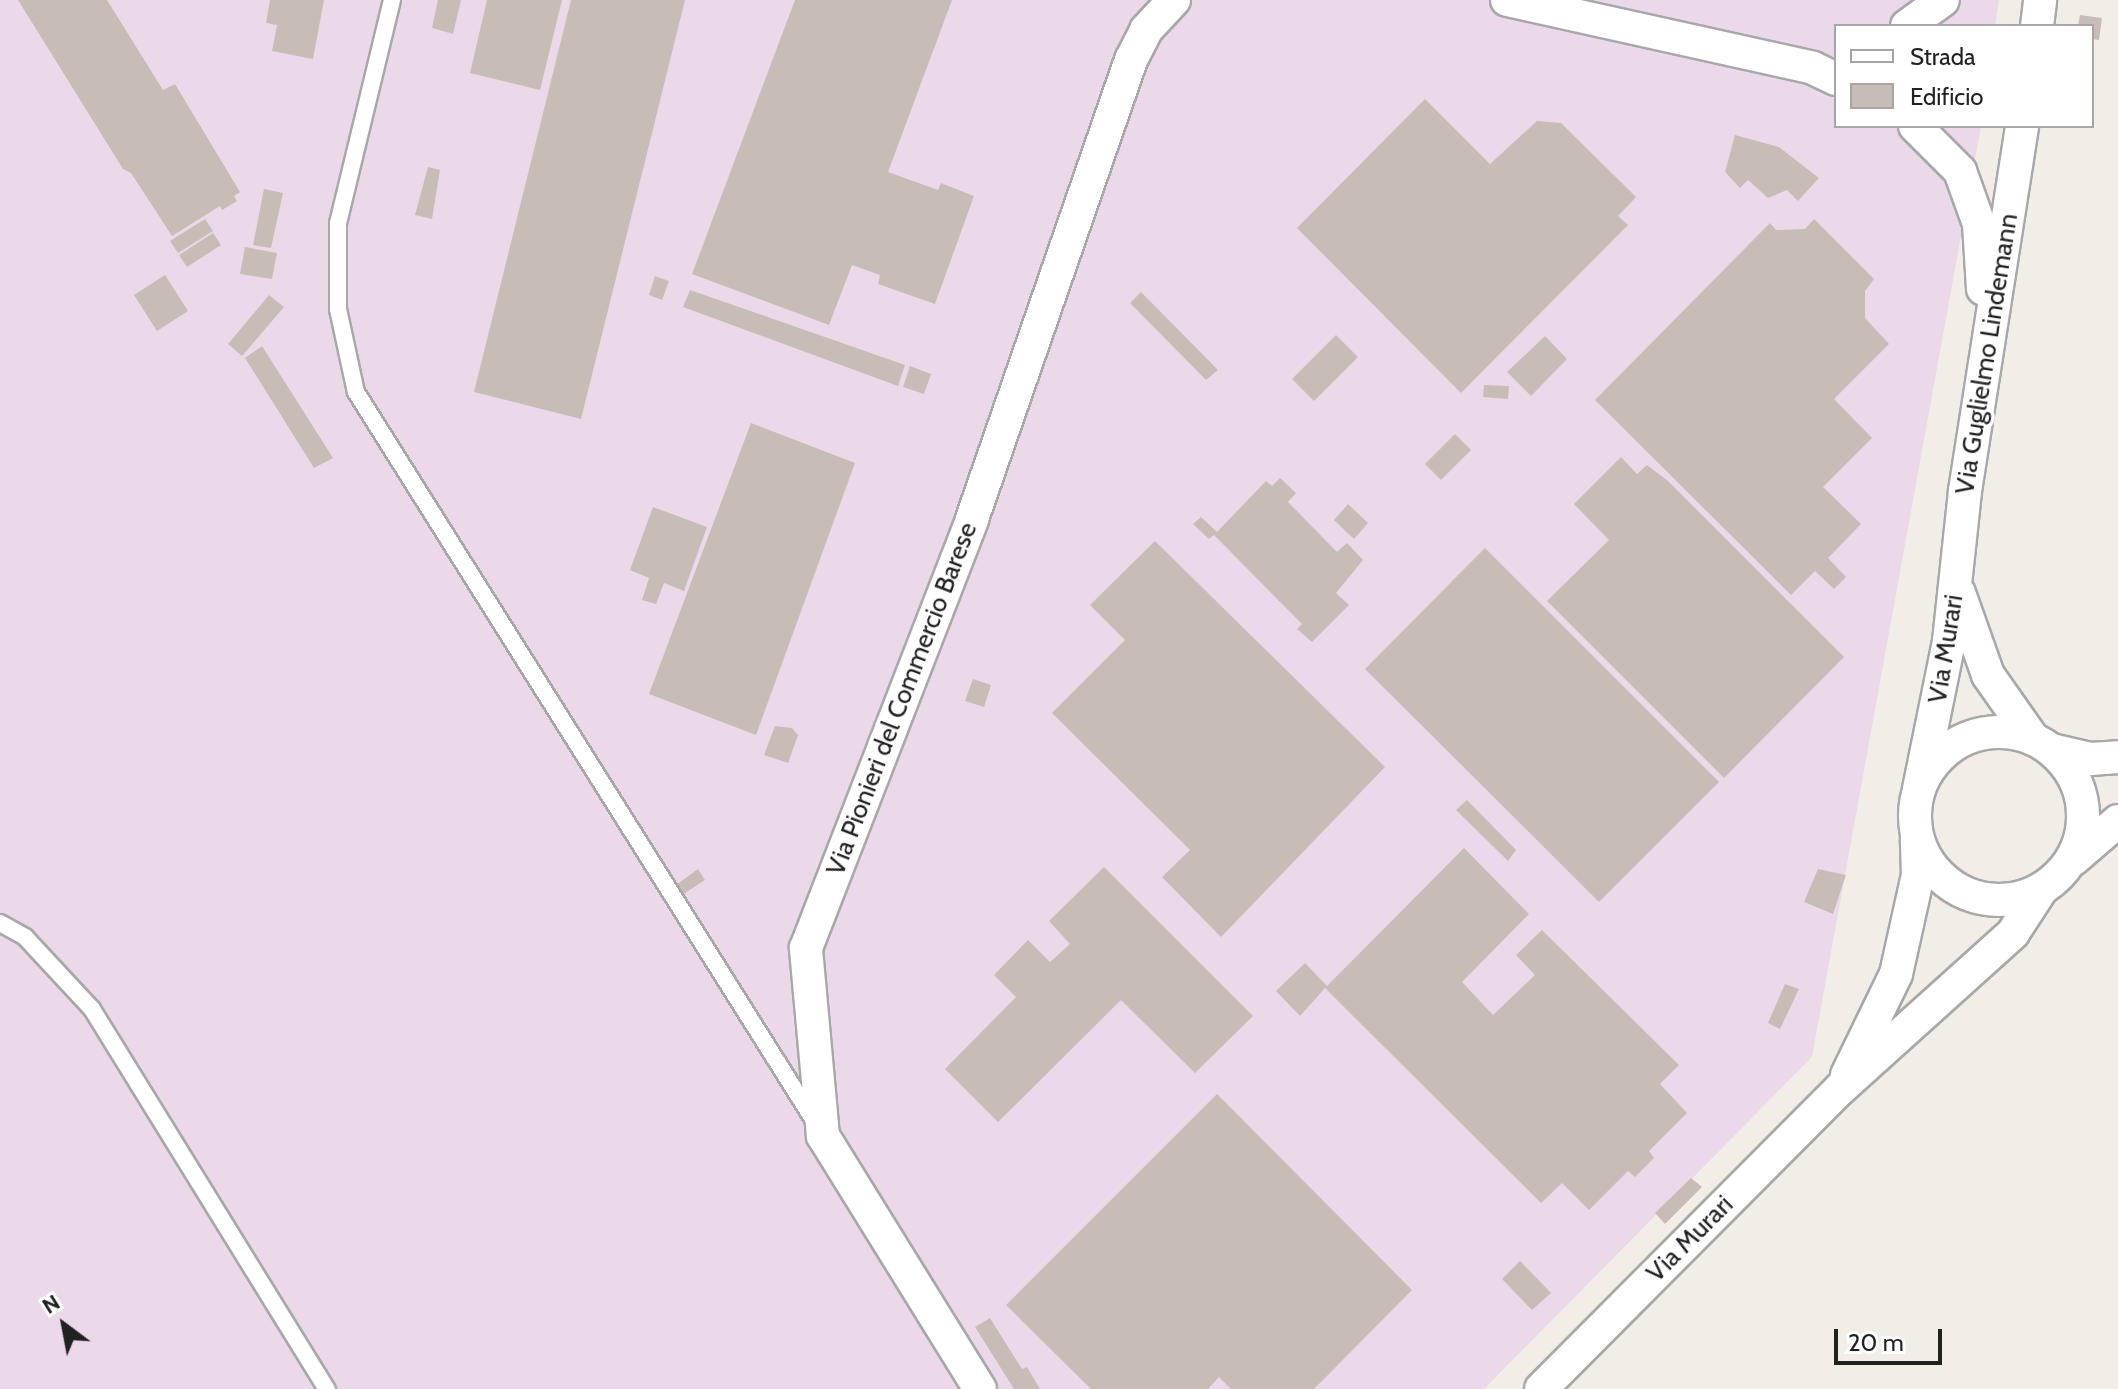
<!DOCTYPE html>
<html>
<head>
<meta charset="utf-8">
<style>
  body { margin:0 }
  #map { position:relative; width:2118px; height:1389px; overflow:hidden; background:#f2eee7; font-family:Cabin,sans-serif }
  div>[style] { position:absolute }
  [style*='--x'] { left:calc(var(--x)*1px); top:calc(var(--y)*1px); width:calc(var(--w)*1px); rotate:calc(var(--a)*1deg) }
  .industrial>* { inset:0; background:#ebd9e9 }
  .building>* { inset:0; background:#c7bdb6 }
  .roads { filter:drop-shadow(2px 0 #a8a8a8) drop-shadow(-2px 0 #a8a8a8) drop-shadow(0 2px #a8a8a8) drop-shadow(0 -2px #a8a8a8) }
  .lane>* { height:16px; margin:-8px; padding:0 8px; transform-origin:8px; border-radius:8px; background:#fff }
  .street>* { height:32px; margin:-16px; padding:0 16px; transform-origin:16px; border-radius:16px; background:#fff }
  .street>.ring { margin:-16px; padding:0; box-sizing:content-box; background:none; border:32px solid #fff; border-radius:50% }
  span { translate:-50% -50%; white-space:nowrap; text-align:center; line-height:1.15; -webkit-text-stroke:7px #fff; paint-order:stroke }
  .street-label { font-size:26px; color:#212121 }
  .legend { position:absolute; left:1834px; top:24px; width:260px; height:104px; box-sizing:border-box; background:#fff; border:2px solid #a6a6a6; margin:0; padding:10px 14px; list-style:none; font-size:24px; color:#212121 }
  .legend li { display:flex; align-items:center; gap:16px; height:40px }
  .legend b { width:40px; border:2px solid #a6a6a6 }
  .north { position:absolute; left:24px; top:1285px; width:80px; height:80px; -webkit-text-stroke:6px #fff; paint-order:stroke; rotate:328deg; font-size:22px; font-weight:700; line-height:32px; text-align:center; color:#212121 }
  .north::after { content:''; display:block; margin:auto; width:28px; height:36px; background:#212121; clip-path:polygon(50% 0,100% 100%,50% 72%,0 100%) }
  .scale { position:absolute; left:1834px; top:1329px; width:108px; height:36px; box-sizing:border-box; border:4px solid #212121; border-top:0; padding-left:10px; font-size:24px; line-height:28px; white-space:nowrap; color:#212121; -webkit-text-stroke:6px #fff; paint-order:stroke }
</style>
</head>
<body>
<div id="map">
  <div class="industrial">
    <i style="clip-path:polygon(0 0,1999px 0,1995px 26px,1836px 26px,1836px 126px,1981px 126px,1812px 1057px,1484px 1389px,0 1389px)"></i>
  </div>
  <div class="building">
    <i style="clip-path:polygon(18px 0,107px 0,163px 90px,175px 84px,240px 192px,234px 196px,237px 201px,222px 210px,220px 206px,172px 236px,131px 173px,123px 169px)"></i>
    <i style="clip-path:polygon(270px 0,324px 0,313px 59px,272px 51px,277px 25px,266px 23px)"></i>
    <i style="clip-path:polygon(438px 0,461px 0,453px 34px,432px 28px)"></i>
    <i style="clip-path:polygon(487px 0,562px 0,540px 90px,470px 73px)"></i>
    <i style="clip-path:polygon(571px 0,685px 0,581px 419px,474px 392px)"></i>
    <i style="clip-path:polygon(795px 0,952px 0,888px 172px,938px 190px,941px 183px,974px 196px,935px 304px,878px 284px,880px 275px,852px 265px,829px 325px,692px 274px)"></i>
    <i style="clip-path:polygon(2080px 15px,2102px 18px,2099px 40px,2092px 39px,2092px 26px,2078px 26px)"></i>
    <i style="clip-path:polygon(1425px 99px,1490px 164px,1537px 121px,1561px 123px,1636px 197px,1618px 216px,1628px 225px,1461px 393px,1297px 228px)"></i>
    <i style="clip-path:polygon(1735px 135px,1779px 147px,1819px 178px,1798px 201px,1787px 190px,1768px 198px,1748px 180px,1740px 188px,1725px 172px)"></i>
    <i style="clip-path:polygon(428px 167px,440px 170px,432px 219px,415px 215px)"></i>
    <i style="clip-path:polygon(264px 189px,283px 193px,271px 248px,253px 245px)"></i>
    <i style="clip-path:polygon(205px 219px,213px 231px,178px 253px,170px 241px)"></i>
    <i style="clip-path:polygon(1814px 219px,1874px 279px,1865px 291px,1865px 318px,1889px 344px,1834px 399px,1872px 438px,1823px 487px,1861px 524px,1828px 558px,1846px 577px,1834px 589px,1815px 571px,1791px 595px,1595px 400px,1770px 223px,1776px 230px,1805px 229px)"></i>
    <i style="clip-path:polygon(213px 233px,221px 245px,187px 267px,179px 255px)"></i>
    <i style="clip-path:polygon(245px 247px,277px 253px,272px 279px,240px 274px)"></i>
    <i style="clip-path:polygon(165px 275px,188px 311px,157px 331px,134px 295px)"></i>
    <i style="clip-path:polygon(655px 276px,669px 281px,662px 300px,649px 295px)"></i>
    <i style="clip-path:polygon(690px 290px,905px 365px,898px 386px,683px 307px)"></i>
    <i style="clip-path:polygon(1141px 292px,1218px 370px,1206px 380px,1130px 303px)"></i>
    <i style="clip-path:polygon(269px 295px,284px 307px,242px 356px,228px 344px)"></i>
    <i style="clip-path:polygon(1336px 335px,1358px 357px,1314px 401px,1292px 379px)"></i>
    <i style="clip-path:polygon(1545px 336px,1567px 359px,1531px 396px,1507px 372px)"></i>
    <i style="clip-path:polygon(262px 346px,333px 458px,314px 468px,245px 358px)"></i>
    <i style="clip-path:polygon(910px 366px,931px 374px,924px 394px,903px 387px)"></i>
    <i style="clip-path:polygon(1484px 385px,1509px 386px,1508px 399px,1483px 397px)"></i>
    <i style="clip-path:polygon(751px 423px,855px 463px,756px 735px,649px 694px)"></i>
    <i style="clip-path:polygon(1455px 434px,1471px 450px,1441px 480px,1425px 464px)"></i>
    <i style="clip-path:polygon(1621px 457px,1637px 474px,1647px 465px,1668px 481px,1844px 657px,1724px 778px,1547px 601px,1609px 540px,1574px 504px)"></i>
    <i style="clip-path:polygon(1280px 478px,1296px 493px,1288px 502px,1337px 552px,1347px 543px,1363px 560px,1336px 593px,1349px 605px,1312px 642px,1297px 629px,1302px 624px,1214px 535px,1209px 539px,1193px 524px,1201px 517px,1217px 532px,1266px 481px,1272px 486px)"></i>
    <i style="clip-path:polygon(1348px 504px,1368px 523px,1354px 539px,1334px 520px)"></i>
    <i style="clip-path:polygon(653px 507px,707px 527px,684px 591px,664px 583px,656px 604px,642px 600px,649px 578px,630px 570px)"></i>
    <i style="clip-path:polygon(1155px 541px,1385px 767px,1221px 937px,1162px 877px,1190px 850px,1052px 713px,1125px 640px,1090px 605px)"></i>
    <i style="clip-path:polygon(1485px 548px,1719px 782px,1599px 902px,1365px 669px)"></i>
    <i style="clip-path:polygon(973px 679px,991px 685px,984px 707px,965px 701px)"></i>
    <i style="clip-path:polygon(775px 726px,792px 728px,798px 735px,788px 763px,764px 755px)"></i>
    <i style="clip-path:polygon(1467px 800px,1516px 850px,1508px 861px,1456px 810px)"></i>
    <i style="clip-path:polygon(1464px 848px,1529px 914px,1462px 982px,1493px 1015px,1535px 975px,1516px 955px,1542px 930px,1679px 1065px,1660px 1084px,1687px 1113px,1649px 1151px,1654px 1158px,1635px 1177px,1628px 1171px,1589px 1210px,1562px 1183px,1541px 1203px,1325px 988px,1300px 1016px,1276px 991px,1305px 963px,1327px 986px)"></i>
    <i style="clip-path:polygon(1104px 867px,1253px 1016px,1195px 1073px,1121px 1000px,998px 1122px,945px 1069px,1016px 997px,994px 975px,1028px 940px,1050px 962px,1070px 944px,1049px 921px)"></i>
    <i style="clip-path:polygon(698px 869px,705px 880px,682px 895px,676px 885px)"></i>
    <i style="clip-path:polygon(1818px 869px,1846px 875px,1833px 914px,1804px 902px)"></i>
    <i style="clip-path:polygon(1785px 984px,1799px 989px,1780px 1029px,1768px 1023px)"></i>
    <i style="clip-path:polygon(1217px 1094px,1412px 1290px,1314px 1389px,1231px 1389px,1219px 1377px,1208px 1389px,1091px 1389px,1006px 1305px)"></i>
    <i style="clip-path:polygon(1691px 1178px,1702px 1187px,1665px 1224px,1655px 1213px)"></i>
    <i style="clip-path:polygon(1520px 1261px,1551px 1293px,1532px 1310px,1502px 1279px)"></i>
    <i style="clip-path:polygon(990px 1318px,1022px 1369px,1027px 1367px,1040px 1389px,1014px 1389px,975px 1327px)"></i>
  </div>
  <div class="roads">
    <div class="lane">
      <i style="--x:392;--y:0;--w:230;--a:103.6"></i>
      <i style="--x:338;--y:224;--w:85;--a:90"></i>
      <i style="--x:338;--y:309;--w:85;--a:77.8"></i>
      <i style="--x:356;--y:392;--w:862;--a:57.84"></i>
      <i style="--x:0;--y:923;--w:29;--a:29"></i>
      <i style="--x:25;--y:937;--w:98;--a:47.1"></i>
      <i style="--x:92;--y:1009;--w:447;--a:58.3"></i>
    </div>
    <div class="street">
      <i style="--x:1507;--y:0;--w:313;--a:12.5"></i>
      <i style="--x:1813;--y:68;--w:25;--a:26"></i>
      <i style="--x:1907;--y:26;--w:44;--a:-35.8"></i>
      <i style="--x:2037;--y:26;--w:26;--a:-83"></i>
      <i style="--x:1915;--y:126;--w:64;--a:45"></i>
      <i style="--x:1960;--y:171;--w:56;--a:70.3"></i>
      <i style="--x:1979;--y:224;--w:65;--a:86.5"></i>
      <i style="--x:1959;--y:593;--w:87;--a:70.5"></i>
      <i style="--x:1988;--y:675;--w:78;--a:54.9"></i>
      <i class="ring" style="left:1915px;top:732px;width:136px;height:136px"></i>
      <i style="--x:2052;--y:750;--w:40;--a:13"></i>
      <i style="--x:2091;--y:759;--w:27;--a:-4"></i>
      <i style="--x:1919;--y:789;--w:151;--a:-78.5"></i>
      <i style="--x:1949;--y:641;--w:151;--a:-83.9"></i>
      <i style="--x:1965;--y:491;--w:369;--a:-81.1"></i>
      <i style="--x:2074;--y:859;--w:58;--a:-40.8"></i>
      <i style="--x:1847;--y:1075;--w:112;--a:-64.1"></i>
      <i style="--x:1896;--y:974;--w:101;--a:-77.5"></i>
      <i style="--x:1918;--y:875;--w:35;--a:-92"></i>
      <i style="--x:980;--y:1389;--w:298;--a:-121.8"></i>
      <i style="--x:823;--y:1136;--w:189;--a:-95.2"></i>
      <i style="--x:806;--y:948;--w:460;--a:-68.8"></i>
      <i style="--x:972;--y:519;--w:486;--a:-70.9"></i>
      <i style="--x:1131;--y:60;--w:34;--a:-63"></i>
      <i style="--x:1146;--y:30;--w:41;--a:-47"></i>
      <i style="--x:1541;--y:1389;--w:424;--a:-45.1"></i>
      <i style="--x:1840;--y:1089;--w:233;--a:-42"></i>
      <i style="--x:2013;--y:933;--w:51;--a:-56.9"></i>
    </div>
  </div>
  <div class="street-label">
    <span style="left:1987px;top:354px;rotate:-81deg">Via Guglielmo Lindemann</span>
    <span style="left:1946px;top:649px;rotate:-81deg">Via Murari</span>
    <span style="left:902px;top:699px;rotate:-69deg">Via Pionieri del Commercio Barese</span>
    <span style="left:1690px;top:1239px;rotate:-45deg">Via Murari</span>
  </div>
  <ul class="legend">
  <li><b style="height:10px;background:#fff"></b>Strada</li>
  <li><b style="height:22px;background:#c7bdb6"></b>Edificio</li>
  </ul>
  <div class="north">N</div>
  <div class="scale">20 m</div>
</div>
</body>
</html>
